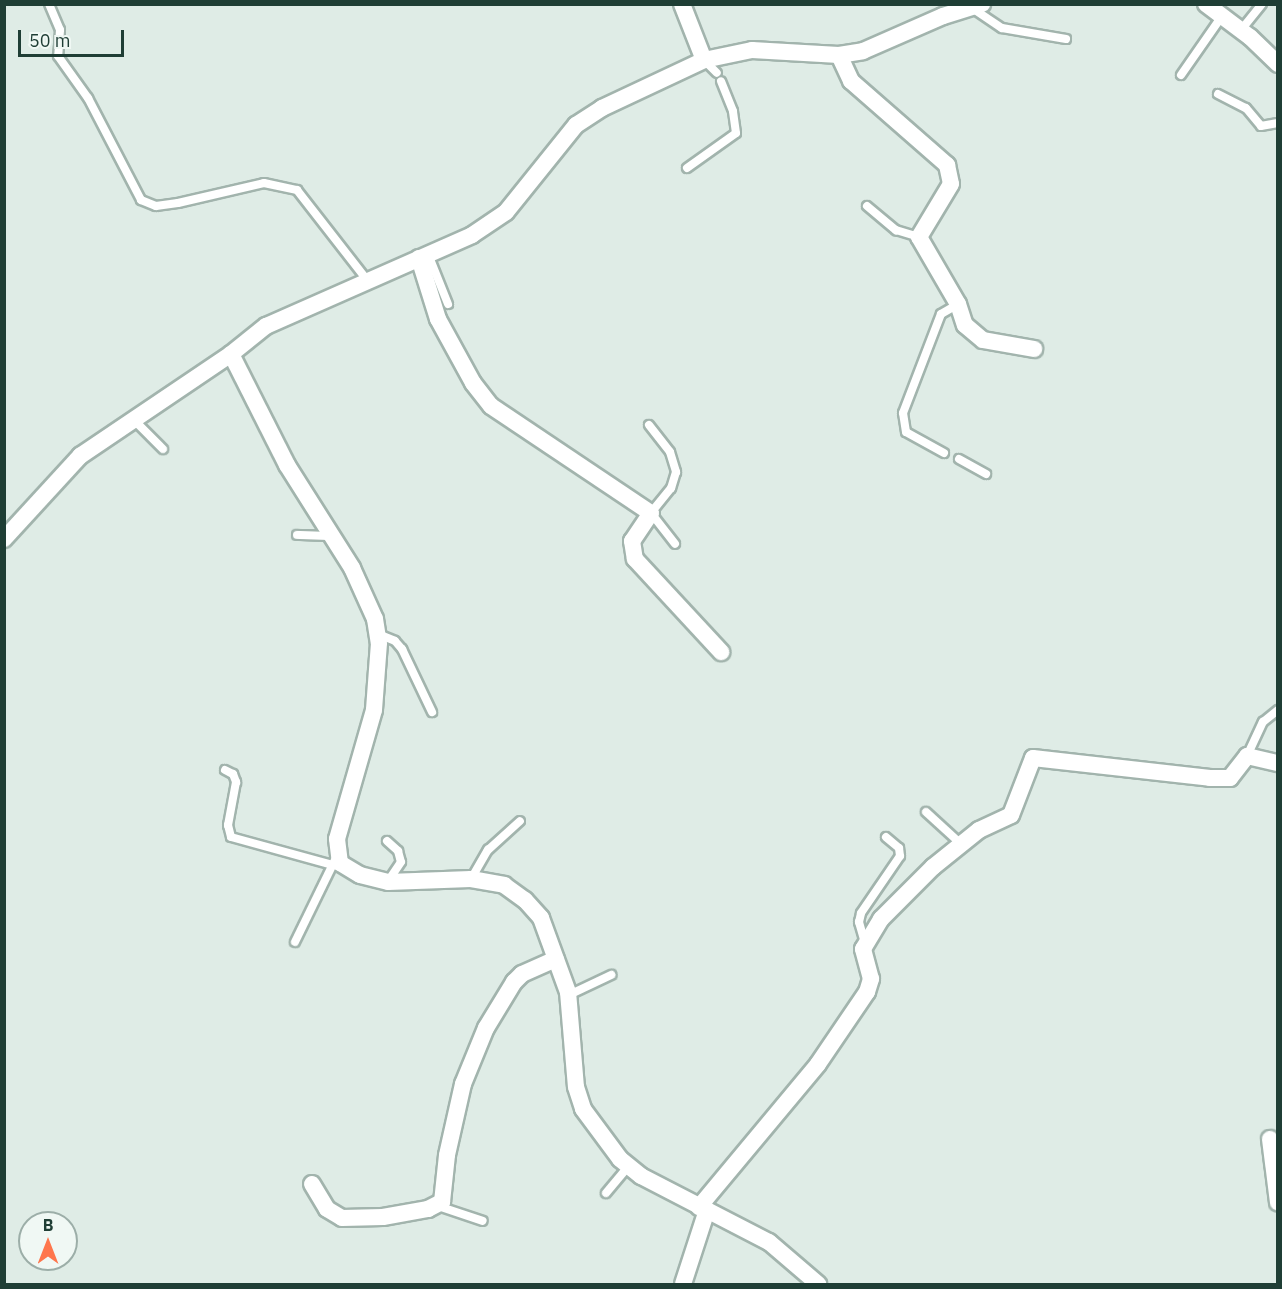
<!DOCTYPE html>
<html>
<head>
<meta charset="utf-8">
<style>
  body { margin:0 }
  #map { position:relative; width:1282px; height:1289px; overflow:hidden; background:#dfece6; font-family:"IBM Plex Sans",sans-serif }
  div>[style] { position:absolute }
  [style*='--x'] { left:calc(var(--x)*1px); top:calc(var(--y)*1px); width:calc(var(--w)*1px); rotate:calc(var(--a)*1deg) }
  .roads { filter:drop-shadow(2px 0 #a2b4ad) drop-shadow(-2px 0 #a2b4ad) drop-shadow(0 2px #a2b4ad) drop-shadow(0 -2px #a2b4ad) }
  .lane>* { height:8px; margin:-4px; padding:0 4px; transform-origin:4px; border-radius:4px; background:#fff }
  .street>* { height:16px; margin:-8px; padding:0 8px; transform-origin:8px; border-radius:8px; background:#fff }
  span { translate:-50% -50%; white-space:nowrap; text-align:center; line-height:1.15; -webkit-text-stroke:4.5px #f0f8f4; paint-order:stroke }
  .frame { position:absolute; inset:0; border:6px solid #1f3e35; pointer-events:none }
  .north { position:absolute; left:18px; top:1211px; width:60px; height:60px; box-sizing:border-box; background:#f0f8f4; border:2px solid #9caea8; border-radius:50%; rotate:0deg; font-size:16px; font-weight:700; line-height:24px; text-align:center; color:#1f3e35 }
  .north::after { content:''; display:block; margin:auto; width:21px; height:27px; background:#fe764c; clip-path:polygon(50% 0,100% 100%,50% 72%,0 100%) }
  .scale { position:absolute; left:18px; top:30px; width:106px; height:27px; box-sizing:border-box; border:3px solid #1f3e35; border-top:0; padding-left:8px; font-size:18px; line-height:21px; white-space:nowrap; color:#1f3e35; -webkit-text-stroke:4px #f0f8f4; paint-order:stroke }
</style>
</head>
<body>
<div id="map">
  <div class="roads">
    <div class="lane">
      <i style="--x:49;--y:4;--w:28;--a:67"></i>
      <i style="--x:60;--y:30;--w:26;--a:94"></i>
      <i style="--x:58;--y:56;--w:52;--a:54.5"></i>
      <i style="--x:88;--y:98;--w:115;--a:62.5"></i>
      <i style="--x:141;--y:200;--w:16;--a:22"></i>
      <i style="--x:156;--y:206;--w:22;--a:-8"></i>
      <i style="--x:178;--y:203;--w:88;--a:-13.1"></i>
      <i style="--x:264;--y:183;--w:34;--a:12"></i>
      <i style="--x:297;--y:190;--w:114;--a:52.1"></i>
      <i style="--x:972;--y:8;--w:36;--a:34"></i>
      <i style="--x:1002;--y:28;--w:65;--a:9.8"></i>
      <i style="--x:1241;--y:30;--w:33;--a:-51"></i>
      <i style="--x:704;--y:60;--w:18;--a:45"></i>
      <i style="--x:1181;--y:75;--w:72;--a:-55.2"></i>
      <i style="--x:1218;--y:94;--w:31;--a:27"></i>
      <i style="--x:1246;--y:108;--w:23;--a:50"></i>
      <i style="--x:1261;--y:126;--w:17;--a:-10"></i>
      <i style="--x:687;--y:168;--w:60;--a:-35.5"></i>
      <i style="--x:736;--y:133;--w:22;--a:-98"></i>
      <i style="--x:733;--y:111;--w:32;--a:-112"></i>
      <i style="--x:867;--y:206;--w:38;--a:40"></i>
      <i style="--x:896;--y:230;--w:24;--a:17"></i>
      <i style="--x:428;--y:254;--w:54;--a:68.2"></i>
      <i style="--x:134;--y:420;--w:41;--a:45"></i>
      <i style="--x:649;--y:425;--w:34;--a:52"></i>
      <i style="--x:670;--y:452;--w:21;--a:73"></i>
      <i style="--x:676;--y:472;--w:17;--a:107"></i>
      <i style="--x:671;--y:488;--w:32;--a:129"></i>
      <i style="--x:651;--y:513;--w:39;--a:52"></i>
      <i style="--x:944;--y:453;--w:43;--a:-151.1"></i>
      <i style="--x:906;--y:432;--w:19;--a:-99"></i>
      <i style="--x:903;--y:413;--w:106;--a:-69"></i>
      <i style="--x:941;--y:314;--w:20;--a:-30"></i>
      <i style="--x:959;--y:459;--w:31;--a:29"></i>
      <i style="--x:297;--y:535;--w:35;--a:2"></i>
      <i style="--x:378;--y:634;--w:18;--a:22"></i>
      <i style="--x:395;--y:641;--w:11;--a:49"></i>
      <i style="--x:402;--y:649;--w:70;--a:64.5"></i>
      <i style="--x:1247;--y:756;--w:38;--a:-65"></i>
      <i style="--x:1263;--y:722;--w:19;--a:-39"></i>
      <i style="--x:225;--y:770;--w:9;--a:27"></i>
      <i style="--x:233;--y:774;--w:9;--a:69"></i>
      <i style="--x:236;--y:782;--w:44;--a:100.5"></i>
      <i style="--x:228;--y:825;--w:12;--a:76"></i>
      <i style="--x:231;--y:837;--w:106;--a:15.4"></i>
      <i style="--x:926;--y:812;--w:47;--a:42.4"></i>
      <i style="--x:387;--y:841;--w:15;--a:42"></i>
      <i style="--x:398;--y:851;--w:11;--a:75"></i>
      <i style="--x:401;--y:862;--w:23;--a:124"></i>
      <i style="--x:471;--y:879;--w:34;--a:-60"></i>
      <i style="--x:488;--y:850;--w:43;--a:-42.2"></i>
      <i style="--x:295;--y:942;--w:91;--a:-64"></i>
      <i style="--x:865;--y:943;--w:22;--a:-106"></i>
      <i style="--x:859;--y:922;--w:9;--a:-77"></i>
      <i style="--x:861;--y:913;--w:69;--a:-55.6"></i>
      <i style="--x:900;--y:856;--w:8;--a:-97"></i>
      <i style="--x:899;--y:848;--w:17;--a:-140"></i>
      <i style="--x:569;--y:995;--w:47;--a:-25.5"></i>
      <i style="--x:606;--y:1193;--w:35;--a:-50"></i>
      <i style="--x:438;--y:1206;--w:47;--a:18.4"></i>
    </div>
    <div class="street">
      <i style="--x:682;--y:4;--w:60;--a:68.6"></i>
      <i style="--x:1206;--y:4;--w:55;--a:36.9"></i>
      <i style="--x:1250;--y:37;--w:39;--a:44"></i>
      <i style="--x:839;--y:55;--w:29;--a:65"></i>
      <i style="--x:851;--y:81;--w:128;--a:41.2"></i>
      <i style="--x:947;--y:165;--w:19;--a:78"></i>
      <i style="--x:951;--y:184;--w:62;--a:121.1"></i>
      <i style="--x:919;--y:237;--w:78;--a:59.8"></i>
      <i style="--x:958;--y:304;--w:22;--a:72"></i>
      <i style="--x:965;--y:325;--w:23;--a:40"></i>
      <i style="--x:983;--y:340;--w:52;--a:10"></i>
      <i style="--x:419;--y:258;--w:64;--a:72.7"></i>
      <i style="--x:438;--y:319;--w:73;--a:61.3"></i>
      <i style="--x:473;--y:383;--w:29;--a:52"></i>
      <i style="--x:491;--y:406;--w:192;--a:33.8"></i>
      <i style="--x:651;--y:513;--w:34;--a:124"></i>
      <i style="--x:632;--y:541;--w:18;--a:81"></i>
      <i style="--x:635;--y:559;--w:127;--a:47.2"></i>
      <i style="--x:231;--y:354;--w:124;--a:63.2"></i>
      <i style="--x:287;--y:465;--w:122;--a:57.7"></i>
      <i style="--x:352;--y:568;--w:56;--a:65.7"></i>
      <i style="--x:375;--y:619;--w:24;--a:81"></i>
      <i style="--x:379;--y:643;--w:67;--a:94.3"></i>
      <i style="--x:374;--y:710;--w:134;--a:106"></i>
      <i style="--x:337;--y:839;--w:24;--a:83"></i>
      <i style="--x:340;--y:863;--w:23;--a:31"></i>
      <i style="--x:360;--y:875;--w:29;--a:14"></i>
      <i style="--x:388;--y:882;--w:83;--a:-2.1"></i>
      <i style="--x:471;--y:879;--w:34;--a:10"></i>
      <i style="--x:504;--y:885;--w:26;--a:36"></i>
      <i style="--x:525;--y:900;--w:24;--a:48"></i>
      <i style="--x:541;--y:918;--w:79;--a:70"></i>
      <i style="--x:568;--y:992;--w:95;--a:85.2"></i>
      <i style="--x:576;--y:1087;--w:23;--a:72"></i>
      <i style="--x:583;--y:1109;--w:62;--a:53.5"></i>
      <i style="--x:620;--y:1159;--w:27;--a:39"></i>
      <i style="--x:641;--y:1176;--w:144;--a:27.3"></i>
      <i style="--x:769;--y:1242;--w:65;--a:40.6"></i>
      <i style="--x:4;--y:539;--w:113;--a:-47.5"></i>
      <i style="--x:80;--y:456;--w:182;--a:-34"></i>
      <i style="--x:231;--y:354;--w:45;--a:-38.7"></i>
      <i style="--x:266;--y:326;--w:225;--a:-23.8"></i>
      <i style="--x:472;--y:235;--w:41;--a:-34.1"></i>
      <i style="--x:506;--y:212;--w:112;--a:-51.2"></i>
      <i style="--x:576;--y:125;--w:31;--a:-33"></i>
      <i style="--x:602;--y:108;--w:113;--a:-25.2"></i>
      <i style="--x:704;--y:60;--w:49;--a:-11.8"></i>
      <i style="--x:752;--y:50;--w:87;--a:3.3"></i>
      <i style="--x:839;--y:55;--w:24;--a:-9"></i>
      <i style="--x:863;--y:51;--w:87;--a:-23.6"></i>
      <i style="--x:943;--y:16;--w:41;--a:-17.1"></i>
      <i style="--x:1270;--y:1139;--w:64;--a:82.8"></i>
      <i style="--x:312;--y:1184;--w:29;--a:59"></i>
      <i style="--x:327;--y:1209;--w:17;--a:31"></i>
      <i style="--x:342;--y:1218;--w:41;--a:-1.4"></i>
      <i style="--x:383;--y:1217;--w:46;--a:-10.1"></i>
      <i style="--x:428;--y:1209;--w:16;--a:-27"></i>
      <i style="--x:442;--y:1202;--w:47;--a:-83.9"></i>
      <i style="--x:447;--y:1155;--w:73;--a:-77.3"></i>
      <i style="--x:463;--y:1084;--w:61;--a:-67.7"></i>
      <i style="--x:486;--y:1028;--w:54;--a:-58.7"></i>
      <i style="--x:514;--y:982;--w:11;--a:-45"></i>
      <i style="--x:522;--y:974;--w:37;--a:-24"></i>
      <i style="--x:699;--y:1207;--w:186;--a:-50.2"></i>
      <i style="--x:818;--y:1064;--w:87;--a:-55.8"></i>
      <i style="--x:867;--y:992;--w:14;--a:-73"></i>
      <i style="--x:871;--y:979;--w:31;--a:-105"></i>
      <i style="--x:863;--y:949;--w:35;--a:-59"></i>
      <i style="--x:881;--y:919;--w:74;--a:-45"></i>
      <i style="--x:933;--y:867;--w:59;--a:-38.8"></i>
      <i style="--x:979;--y:830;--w:35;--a:-25"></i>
      <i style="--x:1011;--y:815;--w:61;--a:-68.9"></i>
      <i style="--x:1033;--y:758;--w:178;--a:6.4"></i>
      <i style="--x:1210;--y:778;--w:20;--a:0"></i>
      <i style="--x:1230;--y:778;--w:28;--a:-52"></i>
      <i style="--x:1247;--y:756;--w:32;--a:13"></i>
      <i style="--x:683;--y:1284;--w:78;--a:-72"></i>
    </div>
  </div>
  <div class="frame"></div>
  <div class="north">B</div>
  <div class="scale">50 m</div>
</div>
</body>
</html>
